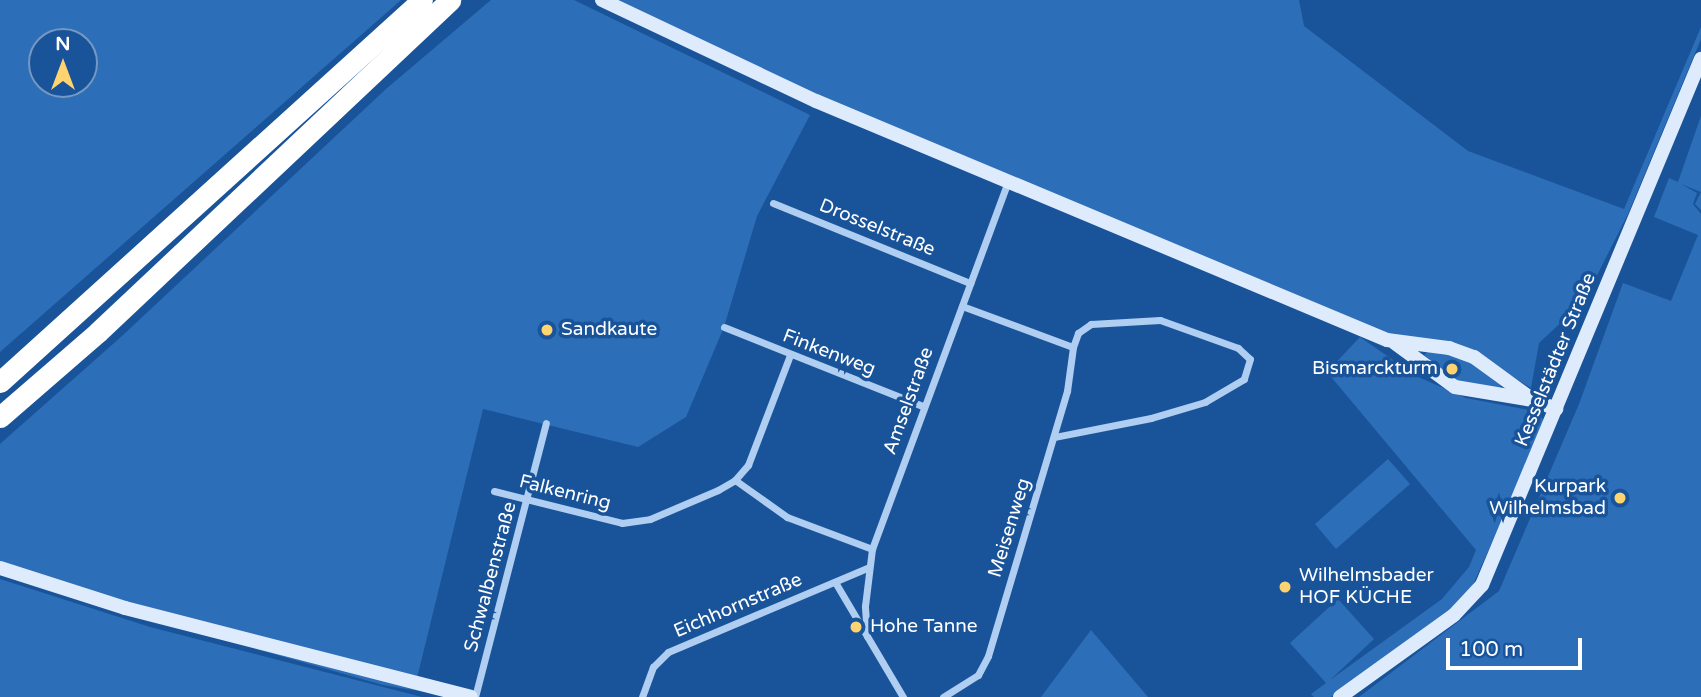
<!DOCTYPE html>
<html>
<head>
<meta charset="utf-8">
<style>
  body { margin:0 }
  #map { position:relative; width:1701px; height:697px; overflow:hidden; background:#19549a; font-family:"Varela Round",sans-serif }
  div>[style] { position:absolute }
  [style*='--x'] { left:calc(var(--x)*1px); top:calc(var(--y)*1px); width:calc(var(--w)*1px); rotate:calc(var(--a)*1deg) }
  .green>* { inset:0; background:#2d6eb8 }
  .street>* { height:7px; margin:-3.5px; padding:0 3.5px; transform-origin:3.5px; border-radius:3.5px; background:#afcef1 }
  .secondary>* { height:14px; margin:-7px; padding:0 7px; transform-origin:7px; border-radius:7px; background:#deebfc }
  .highway>* { height:21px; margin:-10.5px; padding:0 10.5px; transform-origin:10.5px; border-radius:10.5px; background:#fff }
  .dots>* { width:19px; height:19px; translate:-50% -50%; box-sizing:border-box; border:4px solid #19549a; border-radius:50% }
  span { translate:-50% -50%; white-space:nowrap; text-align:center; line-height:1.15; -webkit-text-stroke:7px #19549a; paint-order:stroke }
  .street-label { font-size:19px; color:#fff }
  .poi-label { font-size:19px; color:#fff }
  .left { translate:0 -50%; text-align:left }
  .right { translate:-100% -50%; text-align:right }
  .north { position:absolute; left:28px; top:28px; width:70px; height:70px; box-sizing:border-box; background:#19549a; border:2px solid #7598c2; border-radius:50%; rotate:0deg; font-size:19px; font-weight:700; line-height:28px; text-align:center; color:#fff }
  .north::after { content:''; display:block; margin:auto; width:24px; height:32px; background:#ffd36f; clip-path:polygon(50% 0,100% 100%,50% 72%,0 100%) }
  .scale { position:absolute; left:1446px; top:638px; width:136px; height:32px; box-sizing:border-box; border:4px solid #fff; border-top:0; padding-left:9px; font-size:21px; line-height:24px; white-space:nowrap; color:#fff; -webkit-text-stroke:5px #19549a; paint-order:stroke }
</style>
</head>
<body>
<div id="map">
  <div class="green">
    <i style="clip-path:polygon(evenodd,0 0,401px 0,0 352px,0 0,42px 42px,84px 42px,84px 84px,42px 84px,42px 42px)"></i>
    <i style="clip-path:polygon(491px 0,574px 0,810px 115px,757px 216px,724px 327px,686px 417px,638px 447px,483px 409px,417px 678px,152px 610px,0 562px,0 444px,122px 336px,386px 89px)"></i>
    <i style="clip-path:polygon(617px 0,1299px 0,1304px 26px,1468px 151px,1624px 209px,1701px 27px,1701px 39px,1628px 214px,1584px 301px,1539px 343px,1531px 388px,1483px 358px,1396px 338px,819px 97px)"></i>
    <i style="clip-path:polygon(1701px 116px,1701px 210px,1695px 204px,1701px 192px,1681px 184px,1697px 193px,1693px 204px,1701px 214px,1701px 697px,1359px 697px,1499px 591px,1579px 404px,1623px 283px,1671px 301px,1698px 235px,1654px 217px,1669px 178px,1678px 182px)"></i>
    <i style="clip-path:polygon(1360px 337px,1416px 376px,1466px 398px,1539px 412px,1545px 424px,1472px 587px,1458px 605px,1331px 697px,1314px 697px,1311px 694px,1326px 683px,1290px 643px,1338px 599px,1374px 639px,1330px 680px,1442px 599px,1469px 567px,1476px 550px,1327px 372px)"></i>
    <i style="clip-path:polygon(1431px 349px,1460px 354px,1501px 385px,1498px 391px,1458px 384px,1424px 355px)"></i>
    <i style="clip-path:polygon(1388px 459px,1410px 484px,1336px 549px,1315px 524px)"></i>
    <i style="clip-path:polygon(0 579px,150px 627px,422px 697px,0 697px)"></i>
    <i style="clip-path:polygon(1091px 630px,1148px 697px,1041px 697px)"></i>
    <i style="clip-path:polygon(231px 642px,455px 697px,383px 685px)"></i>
  </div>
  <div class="street">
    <i style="--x:773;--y:203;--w:213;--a:22.1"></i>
    <i style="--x:962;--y:306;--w:118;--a:20.3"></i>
    <i style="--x:1073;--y:347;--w:15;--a:-70"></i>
    <i style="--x:1078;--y:333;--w:16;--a:-35"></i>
    <i style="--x:1091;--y:324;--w:69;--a:-3.3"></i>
    <i style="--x:1160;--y:320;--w:83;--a:19.7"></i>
    <i style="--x:1238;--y:348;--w:16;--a:43"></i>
    <i style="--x:1250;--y:359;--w:21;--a:107"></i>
    <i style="--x:1244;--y:379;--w:45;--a:149.5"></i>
    <i style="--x:1205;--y:402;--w:56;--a:163.5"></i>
    <i style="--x:1151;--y:418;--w:99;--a:168.9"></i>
    <i style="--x:724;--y:327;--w:214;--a:21.7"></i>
    <i style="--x:735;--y:480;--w:64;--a:35.4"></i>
    <i style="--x:787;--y:517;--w:91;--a:20.6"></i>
    <i style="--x:494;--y:491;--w:132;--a:14"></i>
    <i style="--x:622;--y:523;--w:28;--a:-8"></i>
    <i style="--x:650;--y:519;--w:74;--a:-23.1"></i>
    <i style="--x:718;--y:490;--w:20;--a:-30"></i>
    <i style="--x:735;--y:480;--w:20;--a:-49"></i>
    <i style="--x:748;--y:465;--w:118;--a:-69.1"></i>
    <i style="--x:835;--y:582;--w:134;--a:59.4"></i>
    <i style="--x:867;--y:636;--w:30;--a:-94"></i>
    <i style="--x:865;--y:606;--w:57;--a:-83"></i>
    <i style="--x:872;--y:549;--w:391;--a:-69.7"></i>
    <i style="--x:475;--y:697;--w:283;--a:-75.5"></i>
    <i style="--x:642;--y:697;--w:32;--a:-70"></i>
    <i style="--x:653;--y:667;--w:21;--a:-45"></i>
    <i style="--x:668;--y:652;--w:218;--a:-22.9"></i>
    <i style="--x:943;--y:697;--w:41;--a:-32.2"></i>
    <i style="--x:978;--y:675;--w:21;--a:-62"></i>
    <i style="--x:988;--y:656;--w:277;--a:-73.4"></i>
    <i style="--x:1067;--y:391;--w:44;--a:-82.2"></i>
  </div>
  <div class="secondary">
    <i style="--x:602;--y:0;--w:237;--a:25.3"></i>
    <i style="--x:816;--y:101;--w:619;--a:22.71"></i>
    <i style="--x:1387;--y:340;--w:63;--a:7.4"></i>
    <i style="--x:1449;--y:348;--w:27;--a:20"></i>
    <i style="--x:1474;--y:357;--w:73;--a:36.1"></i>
    <i style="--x:1395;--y:343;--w:74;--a:36.3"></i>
    <i style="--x:1455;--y:387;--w:79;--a:9.5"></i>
    <i style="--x:1533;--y:400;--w:25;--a:21"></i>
    <i style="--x:0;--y:568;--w:131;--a:17.7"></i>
    <i style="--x:125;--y:608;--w:357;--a:14.4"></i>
    <i style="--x:1340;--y:697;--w:140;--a:-35.7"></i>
    <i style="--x:1454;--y:615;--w:41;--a:-47"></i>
    <i style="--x:1482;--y:585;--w:570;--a:-67.4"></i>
  </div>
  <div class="highway">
    <i style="--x:0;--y:382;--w:569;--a:-42.15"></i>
    <i style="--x:0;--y:417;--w:130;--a:-40.9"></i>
    <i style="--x:98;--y:332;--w:484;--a:-43.3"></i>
  </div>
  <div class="dots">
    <i style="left:547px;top:330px;background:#ffd36f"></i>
    <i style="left:1452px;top:369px;background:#ffd36f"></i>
    <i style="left:1620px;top:498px;background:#ffd36f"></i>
    <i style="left:1285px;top:587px;background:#ffd36f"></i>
    <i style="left:856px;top:627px;background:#ffd36f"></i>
  </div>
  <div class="street-label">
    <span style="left:877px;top:228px;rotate:22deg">Drosselstraße</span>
    <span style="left:829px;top:353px;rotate:21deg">Finkenweg</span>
    <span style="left:1556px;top:360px;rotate:-68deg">Kesselstädter Straße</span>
    <span style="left:909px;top:401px;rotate:-70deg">Amselstraße</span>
    <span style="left:565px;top:493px;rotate:14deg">Falkenring</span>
    <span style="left:1010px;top:528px;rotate:-73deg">Meisenweg</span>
    <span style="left:491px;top:577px;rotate:-75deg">Schwalbenstraße</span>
    <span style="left:738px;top:606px;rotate:-23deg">Eichhornstraße</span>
  </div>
  <div class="poi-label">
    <span class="left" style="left:561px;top:330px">Sandkaute</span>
    <span class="right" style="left:1438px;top:369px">Bismarckturm</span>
    <span class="right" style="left:1606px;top:498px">Kurpark<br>Wilhelmsbad</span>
    <span class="left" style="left:1299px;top:587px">Wilhelmsbader<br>HOF KÜCHE</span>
    <span class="left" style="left:870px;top:627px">Hohe Tanne</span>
  </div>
  <div class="north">N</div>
  <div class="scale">100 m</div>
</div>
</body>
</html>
